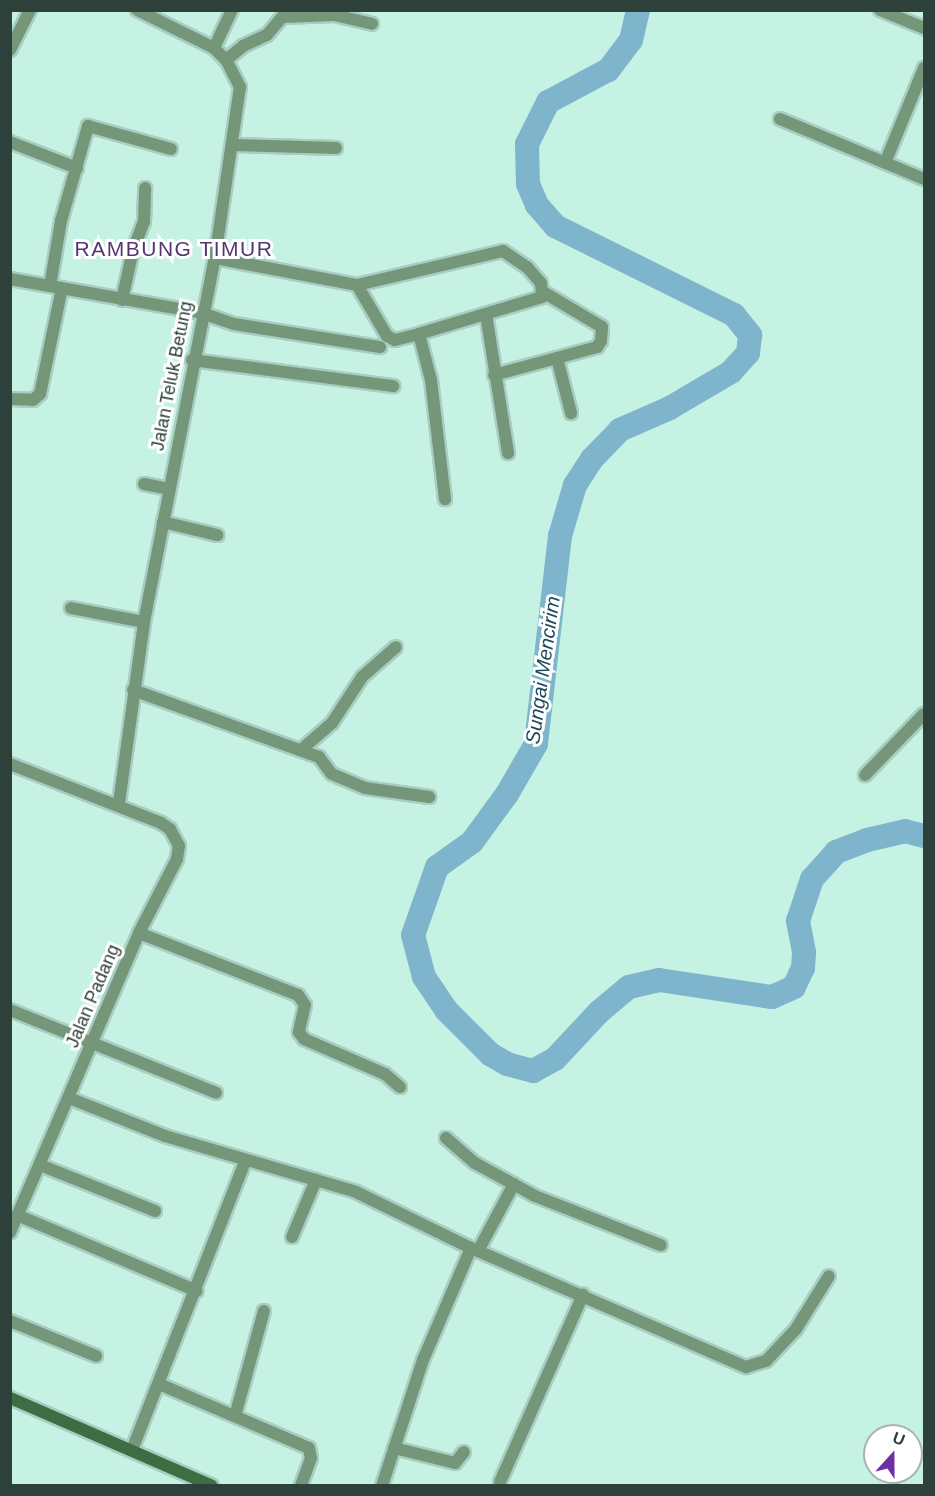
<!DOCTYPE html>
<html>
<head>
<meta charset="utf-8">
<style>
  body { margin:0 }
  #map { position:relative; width:935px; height:1496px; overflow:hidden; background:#c6f2e4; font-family:Helvetica,sans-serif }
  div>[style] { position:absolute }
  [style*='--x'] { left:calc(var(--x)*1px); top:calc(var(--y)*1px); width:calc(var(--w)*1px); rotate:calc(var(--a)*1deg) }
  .river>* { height:24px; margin:-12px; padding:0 12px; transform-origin:12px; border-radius:12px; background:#7eb5cd }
  .roads { filter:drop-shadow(2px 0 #a8cec2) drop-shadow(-2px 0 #a8cec2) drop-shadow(0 2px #a8cec2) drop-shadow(0 -2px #a8cec2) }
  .street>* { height:12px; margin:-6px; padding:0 6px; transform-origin:6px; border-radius:6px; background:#759678 }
  .secondary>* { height:12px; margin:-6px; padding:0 6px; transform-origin:6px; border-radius:6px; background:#3d6e43 }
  span { translate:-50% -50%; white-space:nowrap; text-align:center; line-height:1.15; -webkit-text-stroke:6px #fff; paint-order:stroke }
  .street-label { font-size:18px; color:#2e403a }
  .water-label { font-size:20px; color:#1a495b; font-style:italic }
  .quarter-label { font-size:21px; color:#543671; letter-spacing:1.5px }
  .frame { position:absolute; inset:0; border:12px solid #2e403a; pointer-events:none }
  .north { position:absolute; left:863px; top:1424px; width:60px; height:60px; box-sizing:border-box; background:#fff; border:2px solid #abb3b0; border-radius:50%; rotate:21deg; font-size:16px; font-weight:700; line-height:24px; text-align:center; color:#2e403a }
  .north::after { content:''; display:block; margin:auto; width:21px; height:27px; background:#7030a5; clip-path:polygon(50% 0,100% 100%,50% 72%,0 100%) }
</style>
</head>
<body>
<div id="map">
  <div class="river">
    <i style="--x:638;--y:10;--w:31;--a:103"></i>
    <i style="--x:631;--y:40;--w:38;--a:127"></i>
    <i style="--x:608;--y:70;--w:68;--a:151.9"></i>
    <i style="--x:548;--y:102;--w:47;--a:116.6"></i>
    <i style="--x:527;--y:144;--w:40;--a:88.6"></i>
    <i style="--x:528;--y:184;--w:23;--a:67"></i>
    <i style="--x:537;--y:205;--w:28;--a:49"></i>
    <i style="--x:555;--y:226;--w:200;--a:26.4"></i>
    <i style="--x:734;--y:315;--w:26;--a:51"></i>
    <i style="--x:750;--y:335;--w:18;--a:96"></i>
    <i style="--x:748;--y:353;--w:25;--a:132"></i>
    <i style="--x:731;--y:372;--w:71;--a:149.5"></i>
    <i style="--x:670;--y:408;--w:55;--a:156.3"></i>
    <i style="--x:620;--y:430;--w:40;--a:134"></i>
    <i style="--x:592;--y:459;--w:31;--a:123"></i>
    <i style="--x:575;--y:485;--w:53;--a:106.4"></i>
    <i style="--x:560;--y:536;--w:209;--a:96.6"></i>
    <i style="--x:536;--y:744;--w:58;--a:120.1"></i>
    <i style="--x:507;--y:794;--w:59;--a:126.1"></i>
    <i style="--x:472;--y:842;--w:43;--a:144.5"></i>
    <i style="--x:437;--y:867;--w:72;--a:109.4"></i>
    <i style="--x:413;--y:935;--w:43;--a:75.3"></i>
    <i style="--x:424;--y:977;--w:40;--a:56"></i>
    <i style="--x:446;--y:1010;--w:62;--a:45"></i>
    <i style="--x:490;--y:1054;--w:20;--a:30"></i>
    <i style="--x:507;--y:1064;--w:27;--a:15"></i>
    <i style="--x:533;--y:1071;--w:25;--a:-29"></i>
    <i style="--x:555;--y:1059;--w:64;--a:-46.9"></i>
    <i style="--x:599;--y:1012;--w:39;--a:-40"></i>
    <i style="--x:629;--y:987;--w:31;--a:-13"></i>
    <i style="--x:659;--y:980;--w:114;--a:8.6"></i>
    <i style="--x:772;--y:997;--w:24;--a:-24"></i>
    <i style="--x:794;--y:987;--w:21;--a:-65"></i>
    <i style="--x:803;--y:968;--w:16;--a:-86"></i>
    <i style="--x:804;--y:952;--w:32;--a:-101"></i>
    <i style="--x:798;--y:921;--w:44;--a:-71.6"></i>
    <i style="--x:812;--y:879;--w:36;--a:-48"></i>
    <i style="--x:836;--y:852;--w:33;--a:-21"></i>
    <i style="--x:867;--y:840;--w:39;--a:-13"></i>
    <i style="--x:905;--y:831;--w:20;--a:15"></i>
  </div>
  <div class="roads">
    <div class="street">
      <i style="--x:880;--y:10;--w:48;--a:22.2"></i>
      <i style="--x:214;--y:48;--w:42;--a:-64.7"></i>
      <i style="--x:10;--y:50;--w:45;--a:-63.4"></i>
      <i style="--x:226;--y:60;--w:22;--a:-39"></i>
      <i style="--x:243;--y:46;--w:26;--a:-25"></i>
      <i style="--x:267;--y:35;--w:23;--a:-50"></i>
      <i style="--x:282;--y:17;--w:52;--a:-2.2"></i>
      <i style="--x:334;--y:15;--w:39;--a:13"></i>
      <i style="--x:780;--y:119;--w:156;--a:22.6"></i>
      <i style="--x:10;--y:142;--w:72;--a:21.2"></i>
      <i style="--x:234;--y:145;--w:102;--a:1.7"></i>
      <i style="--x:885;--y:163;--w:103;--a:-67.7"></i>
      <i style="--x:215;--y:258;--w:145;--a:10.8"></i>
      <i style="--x:357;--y:285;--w:150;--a:-13.1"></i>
      <i style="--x:503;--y:251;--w:29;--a:34"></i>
      <i style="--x:527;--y:267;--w:21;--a:49"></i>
      <i style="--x:541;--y:283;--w:14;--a:86"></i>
      <i style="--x:542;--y:297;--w:128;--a:163.3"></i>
      <i style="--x:10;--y:279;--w:195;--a:10"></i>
      <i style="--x:202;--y:313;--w:34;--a:19"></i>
      <i style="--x:234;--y:324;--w:148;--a:9"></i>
      <i style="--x:357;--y:285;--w:59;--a:59.5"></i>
      <i style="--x:387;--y:336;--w:9;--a:27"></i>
      <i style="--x:395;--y:340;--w:25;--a:-14"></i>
      <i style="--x:419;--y:334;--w:48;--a:75.4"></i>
      <i style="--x:431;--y:380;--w:120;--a:83.3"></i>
      <i style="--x:50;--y:286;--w:66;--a:-80.4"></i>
      <i style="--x:61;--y:221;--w:99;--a:-74.1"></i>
      <i style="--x:88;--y:126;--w:86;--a:15.5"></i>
      <i style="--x:122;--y:300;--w:51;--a:-77.6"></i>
      <i style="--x:133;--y:250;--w:30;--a:-69"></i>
      <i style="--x:144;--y:222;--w:34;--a:-88"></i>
      <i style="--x:486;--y:314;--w:141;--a:81"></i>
      <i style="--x:557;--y:358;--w:57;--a:75.7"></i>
      <i style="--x:192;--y:360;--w:203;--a:7.4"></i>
      <i style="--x:494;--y:375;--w:107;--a:-15.2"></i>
      <i style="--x:597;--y:347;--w:7;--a:-56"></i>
      <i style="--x:601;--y:341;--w:14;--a:-86"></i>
      <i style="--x:602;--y:327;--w:69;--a:-149.3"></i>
      <i style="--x:10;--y:399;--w:23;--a:2"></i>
      <i style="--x:33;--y:400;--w:9;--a:-41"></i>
      <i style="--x:40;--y:394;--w:108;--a:-78.3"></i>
      <i style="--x:144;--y:484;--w:25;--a:11"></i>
      <i style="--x:163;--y:522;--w:56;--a:13.5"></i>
      <i style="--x:71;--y:608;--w:74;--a:10.9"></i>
      <i style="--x:133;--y:690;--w:198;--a:19.8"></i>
      <i style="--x:319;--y:757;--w:21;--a:53"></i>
      <i style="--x:332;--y:774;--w:36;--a:23"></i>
      <i style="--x:365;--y:788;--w:65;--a:8"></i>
      <i style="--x:301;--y:750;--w:41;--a:-41.1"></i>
      <i style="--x:332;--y:723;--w:55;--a:-56.9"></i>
      <i style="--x:362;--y:677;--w:45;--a:-41.4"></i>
      <i style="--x:10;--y:764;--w:162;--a:21.3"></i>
      <i style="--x:161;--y:823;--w:11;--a:34"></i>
      <i style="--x:170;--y:829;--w:19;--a:62"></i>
      <i style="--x:179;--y:846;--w:13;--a:99"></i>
      <i style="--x:177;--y:859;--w:83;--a:117.2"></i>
      <i style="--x:139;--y:933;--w:326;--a:113.3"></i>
      <i style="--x:865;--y:775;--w:85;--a:-46"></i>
      <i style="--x:119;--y:803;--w:183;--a:-82.1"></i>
      <i style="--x:144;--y:622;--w:371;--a:-79"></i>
      <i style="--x:215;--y:258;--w:173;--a:-81.7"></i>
      <i style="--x:240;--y:87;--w:30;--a:-117"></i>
      <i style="--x:226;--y:60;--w:17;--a:-135"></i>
      <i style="--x:214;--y:48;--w:86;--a:-153.7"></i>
      <i style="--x:139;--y:933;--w:171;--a:21.3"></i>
      <i style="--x:298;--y:995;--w:12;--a:55"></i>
      <i style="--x:305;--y:1005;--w:28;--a:103"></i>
      <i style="--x:299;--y:1032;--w:9;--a:54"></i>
      <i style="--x:304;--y:1039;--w:88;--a:23.4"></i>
      <i style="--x:385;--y:1074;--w:20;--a:41"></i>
      <i style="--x:10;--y:1010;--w:222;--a:21.9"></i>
      <i style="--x:69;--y:1098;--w:103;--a:21.6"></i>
      <i style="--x:165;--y:1136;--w:199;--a:16.3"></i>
      <i style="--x:356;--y:1192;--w:128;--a:26"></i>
      <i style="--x:471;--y:1248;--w:300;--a:23.4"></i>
      <i style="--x:746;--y:1367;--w:21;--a:-17"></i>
      <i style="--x:766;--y:1361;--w:44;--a:-46.8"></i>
      <i style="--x:796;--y:1329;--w:62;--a:-58.1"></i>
      <i style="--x:446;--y:1138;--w:38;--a:41"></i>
      <i style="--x:475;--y:1163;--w:68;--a:28.8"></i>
      <i style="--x:535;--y:1196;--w:135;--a:21.3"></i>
      <i style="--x:40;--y:1165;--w:124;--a:21.8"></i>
      <i style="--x:17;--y:1215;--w:195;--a:22.9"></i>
      <i style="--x:292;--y:1237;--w:62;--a:-67.2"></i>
      <i style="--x:478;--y:1251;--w:76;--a:-61.8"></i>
      <i style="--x:10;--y:1321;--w:93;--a:22.1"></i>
      <i style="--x:159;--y:1384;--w:163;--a:23.1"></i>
      <i style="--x:309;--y:1448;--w:10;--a:79"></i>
      <i style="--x:311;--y:1458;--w:30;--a:110"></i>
      <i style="--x:235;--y:1416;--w:109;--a:-74.6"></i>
      <i style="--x:394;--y:1448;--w:63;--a:13.8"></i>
      <i style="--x:455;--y:1463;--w:14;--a:-51"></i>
      <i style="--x:132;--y:1450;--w:310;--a:-68.6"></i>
      <i style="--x:500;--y:1482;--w:205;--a:-66.1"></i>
      <i style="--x:382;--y:1486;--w:133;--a:-72"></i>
      <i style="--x:423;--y:1360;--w:122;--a:-66.8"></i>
    </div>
    <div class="secondary">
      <i style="--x:10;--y:1398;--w:220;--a:23.5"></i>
    </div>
  </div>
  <div class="street-label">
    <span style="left:172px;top:376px;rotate:-79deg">Jalan Teluk Betung</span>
    <span style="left:93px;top:996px;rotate:-67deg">Jalan Padang</span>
  </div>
  <div class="water-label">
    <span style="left:543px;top:670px;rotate:-82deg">Sungai Mencirim</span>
  </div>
  <div class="quarter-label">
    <span style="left:174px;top:249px">RAMBUNG TIMUR</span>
  </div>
  <div class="frame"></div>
  <div class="north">U</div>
</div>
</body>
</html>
